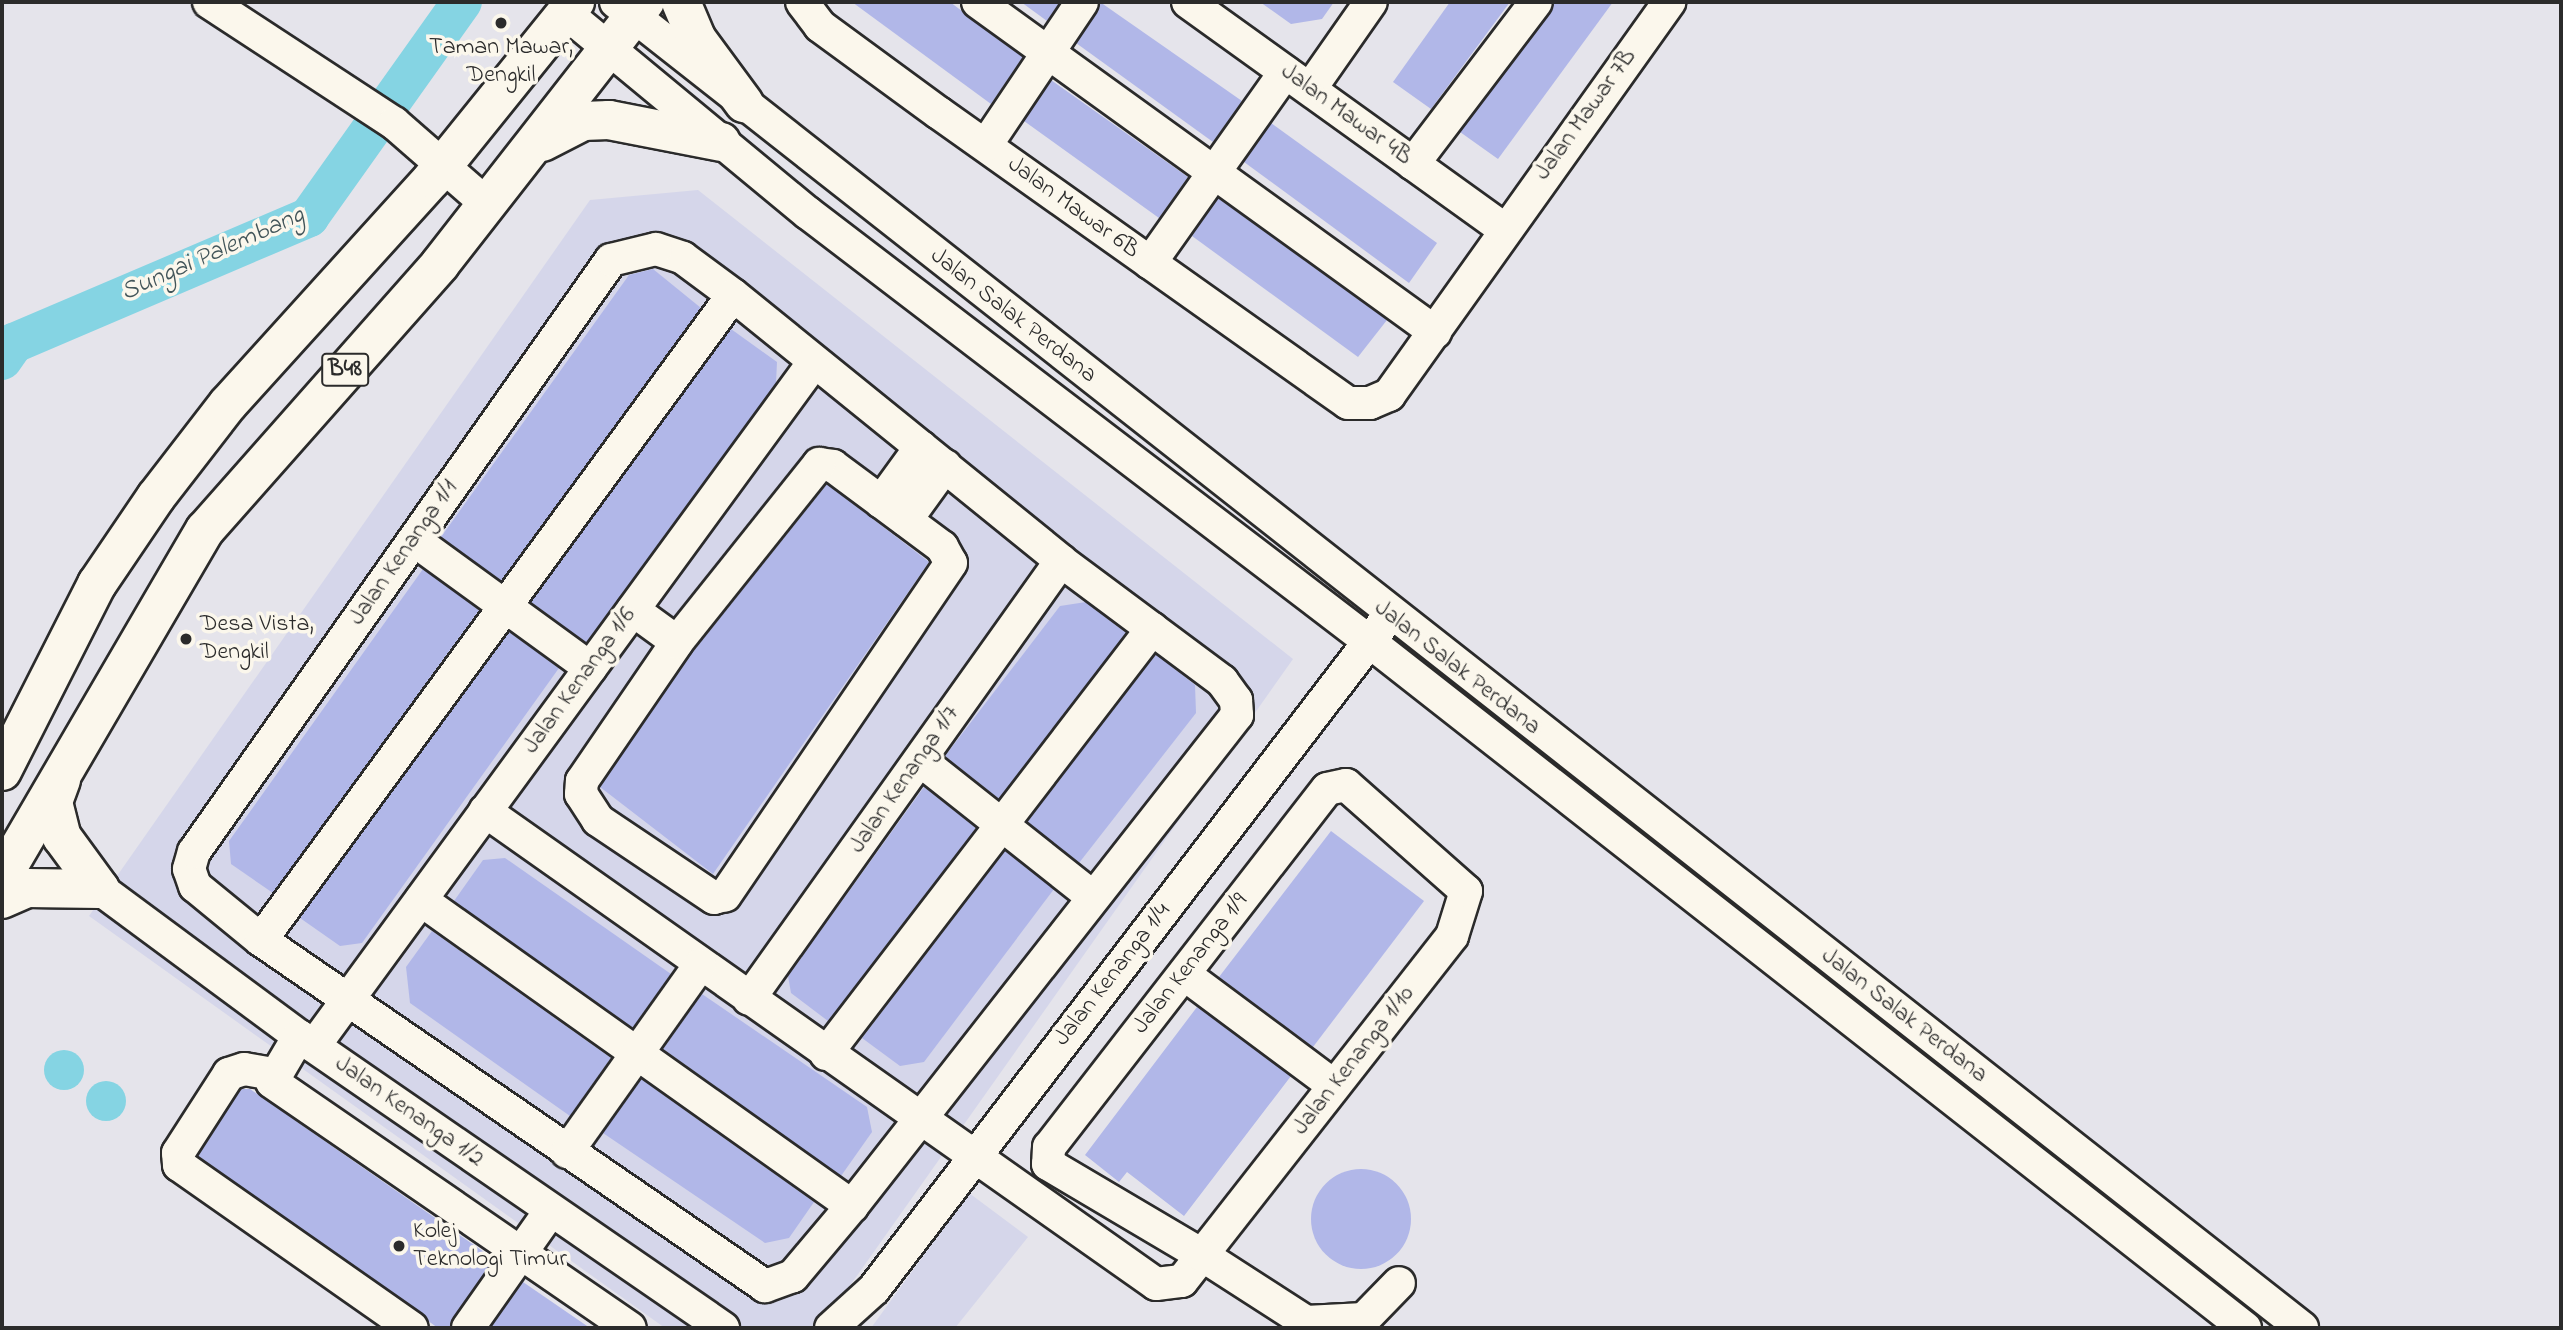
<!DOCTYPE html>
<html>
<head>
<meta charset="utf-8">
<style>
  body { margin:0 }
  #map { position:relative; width:2563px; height:1330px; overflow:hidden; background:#e5e4eb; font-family:"Indie Flower",sans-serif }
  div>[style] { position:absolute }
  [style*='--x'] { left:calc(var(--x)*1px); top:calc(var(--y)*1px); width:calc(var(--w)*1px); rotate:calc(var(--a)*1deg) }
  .built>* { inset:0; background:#d5d6ea }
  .water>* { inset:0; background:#85d4e3 }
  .round { border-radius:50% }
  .river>* { height:40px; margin:-20px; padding:0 20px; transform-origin:20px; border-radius:20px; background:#85d4e3 }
  .building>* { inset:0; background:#b1b7e8 }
  .roads { filter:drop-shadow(2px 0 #2b2b2b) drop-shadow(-2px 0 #2b2b2b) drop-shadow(0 2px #2b2b2b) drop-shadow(0 -2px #2b2b2b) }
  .minor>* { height:32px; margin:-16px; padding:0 16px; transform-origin:16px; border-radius:16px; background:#fbf7ec }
  .major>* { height:38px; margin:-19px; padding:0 19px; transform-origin:19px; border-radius:19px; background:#fbf7ec }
  .dots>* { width:19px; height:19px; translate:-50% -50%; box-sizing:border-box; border:4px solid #fbf7ec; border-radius:50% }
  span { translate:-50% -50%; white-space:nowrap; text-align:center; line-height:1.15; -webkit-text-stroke:7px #fbf7ec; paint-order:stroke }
  .shield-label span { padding:2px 5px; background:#fbf7ec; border:2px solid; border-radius:5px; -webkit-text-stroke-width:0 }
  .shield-label { font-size:23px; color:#2b2b2b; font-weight:700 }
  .poi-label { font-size:24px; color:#2b2b2b }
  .left { translate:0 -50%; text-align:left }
  .street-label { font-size:24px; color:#2b2b2b }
  .water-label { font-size:26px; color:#425559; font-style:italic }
  .frame { position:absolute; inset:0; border:4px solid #2b2b2b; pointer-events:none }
</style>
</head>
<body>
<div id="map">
  <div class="built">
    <i style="clip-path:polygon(698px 190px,1293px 659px,820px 1328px,665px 1328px,89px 916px,590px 200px)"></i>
    <i style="clip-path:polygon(969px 1193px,1028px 1237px,955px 1328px,871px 1328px)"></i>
  </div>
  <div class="water">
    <i class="round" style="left:44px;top:1050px;width:40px;height:40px"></i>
    <i class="round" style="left:86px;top:1081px;width:40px;height:40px"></i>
  </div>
  <div class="river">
    <i style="--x:2;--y:360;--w:21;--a:-55"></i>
    <i style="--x:14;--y:343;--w:321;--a:-23.1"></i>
    <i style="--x:309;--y:217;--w:264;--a:-54.6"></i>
  </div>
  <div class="building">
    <i style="clip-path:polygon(852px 2px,950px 2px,1023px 57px,991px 104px)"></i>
    <i style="clip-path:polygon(1021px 2px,1060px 2px,1047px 21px)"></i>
    <i style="clip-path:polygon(1100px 2px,1242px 101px,1213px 142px,1076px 43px)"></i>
    <i style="clip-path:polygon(1260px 2px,1334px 2px,1322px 19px,1291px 24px)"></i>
    <i style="clip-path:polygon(1450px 2px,1510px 2px,1431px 109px,1393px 82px)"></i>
    <i style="clip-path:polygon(1554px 2px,1613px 2px,1498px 159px,1460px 132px)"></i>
    <i style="clip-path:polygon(1051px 80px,1188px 177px,1159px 218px,1024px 121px)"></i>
    <i style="clip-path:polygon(1271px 123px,1437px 243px,1409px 283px,1244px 162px)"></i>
    <i style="clip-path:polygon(1218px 198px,1387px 320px,1358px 357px,1192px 236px)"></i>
    <i style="clip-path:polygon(653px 269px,701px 308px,501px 581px,441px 537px,629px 275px)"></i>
    <i style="clip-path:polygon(731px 329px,777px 362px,776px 383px,586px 643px,531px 602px)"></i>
    <i style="clip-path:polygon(827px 484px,929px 562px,713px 874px,600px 787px,692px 653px)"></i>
    <i style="clip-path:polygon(423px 569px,479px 610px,273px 893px,231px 864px,229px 841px)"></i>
    <i style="clip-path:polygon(1086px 602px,1126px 633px,999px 799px,945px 756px,1060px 606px)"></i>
    <i style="clip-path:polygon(509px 632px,559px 668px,362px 943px,340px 946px,300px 918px)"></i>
    <i style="clip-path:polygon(1156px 654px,1195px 685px,1196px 713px,1079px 863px,1027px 822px)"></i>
    <i style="clip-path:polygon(924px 787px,976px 828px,828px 1021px,791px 993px,788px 976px)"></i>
    <i style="clip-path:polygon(1331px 831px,1424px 901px,1313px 1047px,1219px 977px)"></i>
    <i style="clip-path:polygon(1005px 851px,1054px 889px,924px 1062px,900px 1066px,862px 1038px)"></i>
    <i style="clip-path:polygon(505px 858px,671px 974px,633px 1028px,454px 901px,483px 860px)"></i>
    <i style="clip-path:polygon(432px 931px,611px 1058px,570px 1116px,410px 1003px,406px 967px)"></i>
    <i style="clip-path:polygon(702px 994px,867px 1107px,872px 1132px,841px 1176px,663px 1049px)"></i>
    <i style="clip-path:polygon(1197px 1007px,1291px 1076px,1184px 1216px,1127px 1172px,1119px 1182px,1085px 1155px)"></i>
    <i style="clip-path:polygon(641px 1079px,814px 1202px,789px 1238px,765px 1243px,603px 1133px)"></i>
    <i style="clip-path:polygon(241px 1089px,250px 1089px,494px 1259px,450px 1328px,438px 1328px,198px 1156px)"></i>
    <i class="round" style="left:1311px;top:1169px;width:100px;height:100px"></i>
    <i style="clip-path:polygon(523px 1282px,590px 1328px,490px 1328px)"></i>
  </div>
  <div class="roads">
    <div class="minor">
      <i style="--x:209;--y:2;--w:221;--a:33.2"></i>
      <i style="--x:394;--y:123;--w:125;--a:41.1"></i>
      <i style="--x:616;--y:2;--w:2145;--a:38.18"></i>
      <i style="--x:802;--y:2;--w:30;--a:53"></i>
      <i style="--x:820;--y:26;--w:147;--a:36.2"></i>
      <i style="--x:939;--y:113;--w:501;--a:35.34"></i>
      <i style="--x:1348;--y:403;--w:22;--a:0"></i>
      <i style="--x:1370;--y:403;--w:21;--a:-23"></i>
      <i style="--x:1389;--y:395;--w:483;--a:-54.5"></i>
      <i style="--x:978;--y:2;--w:564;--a:35.83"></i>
      <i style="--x:1188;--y:2;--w:389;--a:35.7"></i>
      <i style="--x:566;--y:13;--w:314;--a:39.6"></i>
      <i style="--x:808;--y:213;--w:707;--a:37.36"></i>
      <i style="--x:1370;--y:642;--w:1112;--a:38.1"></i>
      <i style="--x:1310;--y:89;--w:106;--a:-55"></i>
      <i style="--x:986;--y:145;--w:172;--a:-56.1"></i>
      <i style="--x:1413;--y:164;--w:203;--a:-52.8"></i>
      <i style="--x:656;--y:249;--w:28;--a:18"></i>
      <i style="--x:683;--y:258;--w:62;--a:36.5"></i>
      <i style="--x:733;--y:295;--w:422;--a:39"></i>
      <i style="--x:1061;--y:561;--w:201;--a:36.7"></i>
      <i style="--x:1222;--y:681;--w:24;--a:54"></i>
      <i style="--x:1236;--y:700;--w:15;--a:86"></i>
      <i style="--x:1237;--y:715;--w:624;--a:128.1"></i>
      <i style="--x:852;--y:1206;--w:92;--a:130.1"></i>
      <i style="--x:793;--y:1276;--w:30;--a:160"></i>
      <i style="--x:765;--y:1286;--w:611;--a:-145.53"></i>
      <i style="--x:261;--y:940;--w:85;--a:-140.7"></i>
      <i style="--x:195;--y:886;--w:18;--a:-109"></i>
      <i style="--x:189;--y:869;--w:18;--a:-74"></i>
      <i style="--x:194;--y:852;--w:724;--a:-54.84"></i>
      <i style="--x:611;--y:260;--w:46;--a:-13.7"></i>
      <i style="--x:1150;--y:263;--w:234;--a:-54.7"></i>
      <i style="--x:819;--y:464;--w:14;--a:8"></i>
      <i style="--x:833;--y:466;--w:136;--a:36.6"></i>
      <i style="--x:942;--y:547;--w:18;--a:61"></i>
      <i style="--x:951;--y:563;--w:402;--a:124.2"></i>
      <i style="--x:725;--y:895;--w:11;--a:165"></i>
      <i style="--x:714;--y:898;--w:140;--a:-146.1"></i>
      <i style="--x:598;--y:820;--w:31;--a:-123"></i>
      <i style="--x:581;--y:794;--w:13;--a:-86"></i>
      <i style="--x:582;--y:781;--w:168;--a:-55.6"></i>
      <i style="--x:677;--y:642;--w:228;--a:-51.4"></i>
      <i style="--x:881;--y:502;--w:68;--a:-54"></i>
      <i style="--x:906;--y:520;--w:67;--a:-54.2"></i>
      <i style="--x:414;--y:540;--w:218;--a:36"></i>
      <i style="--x:633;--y:610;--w:54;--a:36"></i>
      <i style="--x:920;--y:760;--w:221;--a:38.4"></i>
      <i style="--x:485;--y:811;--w:821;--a:35.18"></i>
      <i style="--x:1156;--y:1284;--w:26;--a:-7"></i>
      <i style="--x:1182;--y:1281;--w:33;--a:-52"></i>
      <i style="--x:1202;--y:1255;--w:405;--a:-51.9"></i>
      <i style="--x:1452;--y:936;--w:47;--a:-72.7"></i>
      <i style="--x:1466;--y:891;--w:160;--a:-138.5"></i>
      <i style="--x:1346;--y:785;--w:19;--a:168"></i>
      <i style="--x:1327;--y:789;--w:453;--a:127.8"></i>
      <i style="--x:1049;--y:1147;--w:17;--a:93"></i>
      <i style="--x:1048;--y:1164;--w:179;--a:30.6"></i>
      <i style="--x:1202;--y:1255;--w:124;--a:32.8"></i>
      <i style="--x:1306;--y:1322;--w:58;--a:-3"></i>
      <i style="--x:1364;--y:1319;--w:50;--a:-45.8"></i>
      <i style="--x:100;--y:889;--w:247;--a:36.5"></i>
      <i style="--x:299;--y:1036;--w:515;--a:34.55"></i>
      <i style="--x:421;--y:900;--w:529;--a:35.37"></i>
      <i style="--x:261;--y:940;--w:799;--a:-53.8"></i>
      <i style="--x:1184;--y:974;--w:187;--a:36.7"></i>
      <i style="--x:749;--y:999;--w:538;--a:-54.54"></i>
      <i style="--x:299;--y:1036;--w:53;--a:120.4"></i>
      <i style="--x:272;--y:1082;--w:434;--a:34.5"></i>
      <i style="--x:314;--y:1046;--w:847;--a:-53.83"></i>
      <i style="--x:826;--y:1054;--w:536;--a:-52.51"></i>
      <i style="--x:273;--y:1074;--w:29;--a:-170"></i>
      <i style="--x:244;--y:1069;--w:16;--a:162"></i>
      <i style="--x:229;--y:1074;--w:94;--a:122.8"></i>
      <i style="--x:178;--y:1153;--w:12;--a:85"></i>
      <i style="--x:179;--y:1165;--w:284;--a:35"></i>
      <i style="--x:567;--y:1152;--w:229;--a:-54.6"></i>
      <i style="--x:468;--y:1328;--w:144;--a:-54.9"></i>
      <i style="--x:831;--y:1328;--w:58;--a:-42.2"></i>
      <i style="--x:874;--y:1289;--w:836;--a:-52.58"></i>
    </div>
    <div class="major">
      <i style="--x:681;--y:2;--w:39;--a:67"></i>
      <i style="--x:696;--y:38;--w:81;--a:53.6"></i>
      <i style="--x:542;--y:142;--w:46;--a:-27.1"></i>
      <i style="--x:583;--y:121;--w:26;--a:-2"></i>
      <i style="--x:609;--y:120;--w:114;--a:11.1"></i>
      <i style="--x:2;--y:771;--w:210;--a:-63.1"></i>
      <i style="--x:97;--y:584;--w:105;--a:-55.9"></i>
      <i style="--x:156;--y:497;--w:118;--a:-52.3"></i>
      <i style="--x:228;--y:404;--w:304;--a:-47.8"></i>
      <i style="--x:432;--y:179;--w:228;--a:-51.1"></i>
      <i style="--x:61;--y:780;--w:23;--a:110"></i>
      <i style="--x:53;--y:802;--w:36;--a:76"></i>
      <i style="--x:62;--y:837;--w:64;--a:53.8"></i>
      <i style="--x:2;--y:877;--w:402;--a:-59.7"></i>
      <i style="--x:205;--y:530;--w:355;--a:-48.5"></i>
      <i style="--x:440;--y:264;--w:333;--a:-52"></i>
      <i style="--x:2;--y:899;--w:27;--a:-24"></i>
      <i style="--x:27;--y:888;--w:73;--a:0.8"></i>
    </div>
  </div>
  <div class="dots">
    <i style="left:501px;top:23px;background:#2b2b2b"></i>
    <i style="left:186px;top:639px;background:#2b2b2b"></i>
    <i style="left:399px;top:1246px;background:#2b2b2b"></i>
  </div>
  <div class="shield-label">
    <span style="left:345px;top:370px">B48</span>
  </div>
  <div class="poi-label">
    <span style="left:501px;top:62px">Taman Mawar,<br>Dengkil</span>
    <span class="left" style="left:200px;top:639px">Desa Vista,<br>Dengkil</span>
    <span class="left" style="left:413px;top:1246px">Kolej<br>Teknologi Timur</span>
  </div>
  <div class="street-label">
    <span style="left:1346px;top:115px;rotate:36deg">Jalan Mawar 4B</span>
    <span style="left:1586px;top:115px;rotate:-54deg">Jalan Mawar 7B</span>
    <span style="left:1073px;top:208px;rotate:36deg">Jalan Mawar 6B</span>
    <span style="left:1013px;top:316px;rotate:38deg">Jalan Salak Perdana</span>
    <span style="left:404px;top:553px;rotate:-55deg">Jalan Kenanga 1/1</span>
    <span style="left:1457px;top:668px;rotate:38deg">Jalan Salak Perdana</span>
    <span style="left:580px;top:681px;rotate:-54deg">Jalan Kenanga 1/6</span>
    <span style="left:905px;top:780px;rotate:-55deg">Jalan Kenanga 1/7</span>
    <span style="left:1191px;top:964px;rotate:-52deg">Jalan Kenanga 1/9</span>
    <span style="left:1113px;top:975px;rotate:-52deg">Jalan Kenanga 1/4</span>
    <span style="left:1904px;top:1016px;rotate:38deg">Jalan Salak Perdana</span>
    <span style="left:1354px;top:1061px;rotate:-52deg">Jalan Kenanga 1/10</span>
    <span style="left:409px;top:1112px;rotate:35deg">Jalan Kenanga 1/2</span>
  </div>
  <div class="water-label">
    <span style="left:213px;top:255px;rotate:-24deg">Sungai Palembang</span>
  </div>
  <div class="frame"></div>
</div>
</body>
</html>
